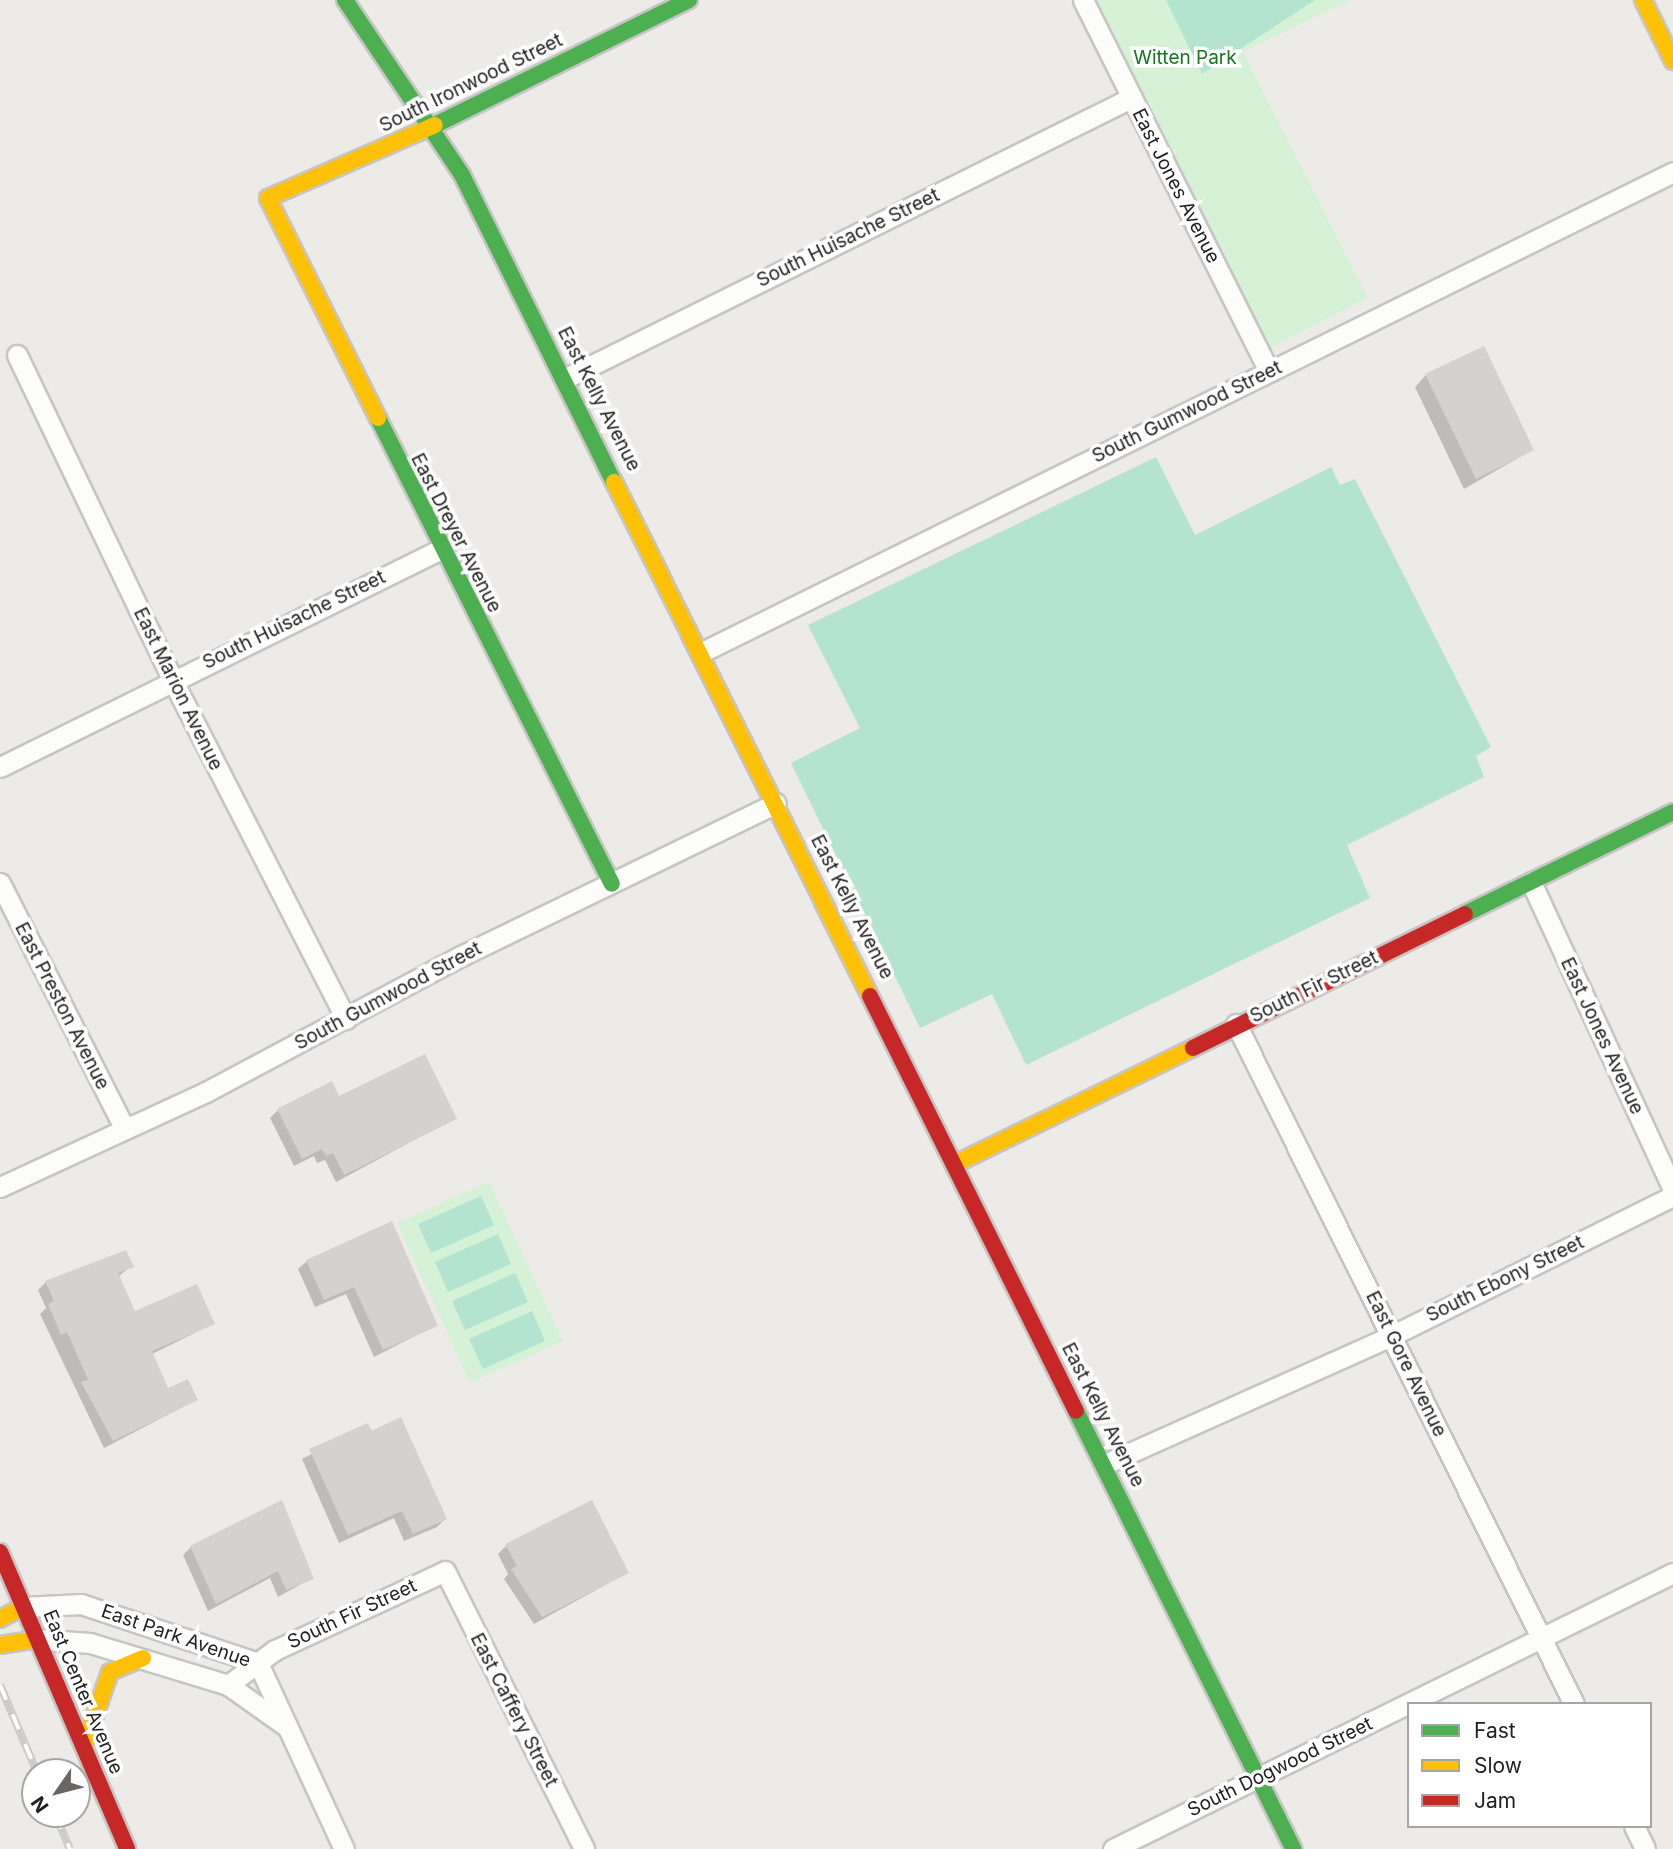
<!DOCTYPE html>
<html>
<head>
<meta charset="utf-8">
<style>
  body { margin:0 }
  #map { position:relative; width:1673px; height:1849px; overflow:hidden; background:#edebe7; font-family:Inter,sans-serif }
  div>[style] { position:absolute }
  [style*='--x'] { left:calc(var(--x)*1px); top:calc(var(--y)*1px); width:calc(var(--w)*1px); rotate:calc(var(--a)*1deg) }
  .park>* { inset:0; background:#d6f2d6 }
  .pitch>* { inset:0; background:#b4e3cf }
  .shadow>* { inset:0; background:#0003 }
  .building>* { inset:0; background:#d4d1ce }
  .roads { filter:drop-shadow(2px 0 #c6c5c3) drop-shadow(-2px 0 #c6c5c3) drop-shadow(0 2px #c6c5c3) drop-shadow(0 -2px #c6c5c3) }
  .street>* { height:19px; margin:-9.5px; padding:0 9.5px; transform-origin:9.5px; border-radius:9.5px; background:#fcfcfb }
  .fast>* { height:16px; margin:-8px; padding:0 8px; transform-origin:8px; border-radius:8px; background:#4caf50 }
  .slow>* { height:16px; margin:-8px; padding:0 8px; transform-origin:8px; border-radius:8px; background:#ffc107 }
  .jam>* { height:16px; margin:-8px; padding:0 8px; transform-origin:8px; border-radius:8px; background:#c62828 }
  .rail>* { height:8px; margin-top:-4px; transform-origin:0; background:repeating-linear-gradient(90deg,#fff 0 16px,#cbcbca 0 32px); box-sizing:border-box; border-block:2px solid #cbcbca }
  span { translate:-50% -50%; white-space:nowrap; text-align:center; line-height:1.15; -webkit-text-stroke:7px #fff; paint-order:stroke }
  .park-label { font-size:19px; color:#0f7a19 }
  .street-label { font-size:19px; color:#1f1f1f }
  .legend { position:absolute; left:1407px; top:1702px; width:245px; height:126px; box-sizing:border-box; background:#fff; border:2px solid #a5a5a5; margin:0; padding:9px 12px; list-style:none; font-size:21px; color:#1f1f1f }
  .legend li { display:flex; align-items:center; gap:14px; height:35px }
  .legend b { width:35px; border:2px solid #a5a5a5 }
  .north { position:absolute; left:21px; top:1758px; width:70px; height:70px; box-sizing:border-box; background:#fff; border:2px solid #a5a5a5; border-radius:50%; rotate:235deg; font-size:19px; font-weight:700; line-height:28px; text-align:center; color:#1f1f1f }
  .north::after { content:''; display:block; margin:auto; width:24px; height:32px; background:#676665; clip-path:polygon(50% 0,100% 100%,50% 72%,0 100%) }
</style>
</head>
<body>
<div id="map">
  <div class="park">
    <i style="clip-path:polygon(1092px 0,1351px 0,1243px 52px,1368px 298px,1267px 349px)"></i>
    <i style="clip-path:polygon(489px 1181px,563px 1341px,470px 1383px,397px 1223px)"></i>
  </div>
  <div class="pitch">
    <i style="clip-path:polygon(1166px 0,1315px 0,1202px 74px)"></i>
    <i style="clip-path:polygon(1156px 457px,1195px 535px,1331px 467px,1340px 485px,1355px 479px,1491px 747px,1476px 756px,1484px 777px,1347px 845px,1370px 898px,1026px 1065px,992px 994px,920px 1028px,791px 763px,860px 728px,808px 625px)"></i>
    <i style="clip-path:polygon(481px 1196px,494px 1225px,431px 1253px,418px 1224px)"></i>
    <i style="clip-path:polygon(498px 1234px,511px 1264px,448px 1292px,435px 1262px)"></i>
    <i style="clip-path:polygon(515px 1273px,528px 1302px,465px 1330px,452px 1301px)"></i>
    <i style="clip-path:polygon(532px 1311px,545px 1341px,483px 1369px,469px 1339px)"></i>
  </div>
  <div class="shadow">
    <i style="clip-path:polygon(1426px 375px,1532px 450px,1464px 489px,1415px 387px)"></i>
    <i style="clip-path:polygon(339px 1098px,455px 1118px,336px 1182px,325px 1160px,317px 1163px,314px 1156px,294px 1166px,270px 1118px,278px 1110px)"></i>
    <i style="clip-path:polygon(307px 1261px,436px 1325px,374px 1357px,346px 1294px,315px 1307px,298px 1269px)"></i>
    <i style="clip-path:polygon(131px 1266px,118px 1277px,134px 1313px,213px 1324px,152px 1354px,167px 1390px,196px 1400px,104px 1448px,40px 1314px,46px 1308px,38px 1290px,46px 1282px)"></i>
    <i style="clip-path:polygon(367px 1425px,445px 1519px,437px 1527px,404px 1541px,394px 1518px,339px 1543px,302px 1459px)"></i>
    <i style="clip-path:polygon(506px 1546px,627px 1573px,534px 1624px,504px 1579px,508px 1574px,498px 1554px)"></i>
    <i style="clip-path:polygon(191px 1547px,312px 1578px,278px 1597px,270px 1578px,208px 1611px,183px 1555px)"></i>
  </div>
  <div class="building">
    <i style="clip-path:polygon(1484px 346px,1534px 450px,1476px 479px,1425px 374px)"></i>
    <i style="clip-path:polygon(425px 1054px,457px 1119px,344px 1175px,333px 1153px,326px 1156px,322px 1149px,302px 1159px,277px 1109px,332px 1081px,339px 1096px)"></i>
    <i style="clip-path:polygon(392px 1221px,438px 1326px,383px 1350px,354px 1287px,324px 1300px,306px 1260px)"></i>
    <i style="clip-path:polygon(126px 1250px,134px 1267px,118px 1273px,135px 1311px,197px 1284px,215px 1324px,152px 1351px,168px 1388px,188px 1379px,198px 1400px,113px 1441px,81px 1382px,88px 1380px,67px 1332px,61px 1335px,48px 1304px,54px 1301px,45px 1281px)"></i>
    <i style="clip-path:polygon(401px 1417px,447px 1519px,413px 1534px,402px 1511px,348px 1535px,309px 1449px,368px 1423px,371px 1431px)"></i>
    <i style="clip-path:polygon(282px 1500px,314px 1579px,286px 1590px,278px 1571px,216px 1604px,190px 1546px)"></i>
    <i style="clip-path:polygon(592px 1500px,629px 1573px,542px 1617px,511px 1569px,517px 1566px,505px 1544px)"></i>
  </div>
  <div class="roads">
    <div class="street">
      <i style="--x:1083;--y:0;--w:415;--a:63.4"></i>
      <i style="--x:17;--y:355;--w:359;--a:64.4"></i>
      <i style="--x:172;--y:679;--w:382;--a:62.9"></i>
      <i style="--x:566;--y:378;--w:631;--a:-26.36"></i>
      <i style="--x:702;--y:652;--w:1083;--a:-26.3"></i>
      <i style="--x:0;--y:767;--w:491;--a:-26.3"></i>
      <i style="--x:1531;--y:882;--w:339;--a:65.2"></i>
      <i style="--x:0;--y:883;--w:276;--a:63.1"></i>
      <i style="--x:1236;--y:1024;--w:759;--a:63.57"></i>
      <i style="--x:0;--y:1187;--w:227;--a:-24.8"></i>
      <i style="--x:206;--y:1092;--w:287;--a:-28.1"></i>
      <i style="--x:459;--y:957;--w:352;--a:-25.9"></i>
      <i style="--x:1105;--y:1464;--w:316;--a:-24.1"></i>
      <i style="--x:1393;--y:1335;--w:313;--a:-26.4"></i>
      <i style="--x:23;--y:1607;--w:58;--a:-3"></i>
      <i style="--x:81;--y:1604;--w:187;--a:18.4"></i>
      <i style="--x:258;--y:1663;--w:205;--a:65.2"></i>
      <i style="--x:36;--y:1639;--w:54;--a:4.2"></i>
      <i style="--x:90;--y:1643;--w:144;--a:16.9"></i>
      <i style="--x:228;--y:1685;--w:71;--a:35.3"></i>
      <i style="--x:228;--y:1685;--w:59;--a:-36.7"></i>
      <i style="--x:275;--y:1650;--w:187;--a:-24.9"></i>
      <i style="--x:445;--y:1571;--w:311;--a:63.4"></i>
      <i style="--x:1634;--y:1826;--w:25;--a:64"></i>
      <i style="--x:1113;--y:1849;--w:624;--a:-26.24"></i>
    </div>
    <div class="fast">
      <i style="--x:345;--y:0;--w:211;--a:56.2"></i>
      <i style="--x:462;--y:175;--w:343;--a:63.7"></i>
      <i style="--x:435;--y:125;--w:283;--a:-26.2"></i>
      <i style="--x:378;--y:418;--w:521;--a:63.34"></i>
      <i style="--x:1465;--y:914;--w:232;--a:-26.1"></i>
      <i style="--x:1076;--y:1411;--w:489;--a:63.6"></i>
    </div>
    <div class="slow">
      <i style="--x:1643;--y:0;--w:68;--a:63.8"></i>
      <i style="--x:378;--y:418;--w:246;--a:-116.6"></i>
      <i style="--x:268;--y:198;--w:182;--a:-23.6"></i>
      <i style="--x:614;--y:482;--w:574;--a:63.52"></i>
      <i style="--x:955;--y:1164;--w:265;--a:-26"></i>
      <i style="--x:0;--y:1619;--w:26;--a:-28"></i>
      <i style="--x:0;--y:1645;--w:36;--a:-9"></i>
      <i style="--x:84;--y:1747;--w:79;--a:-70.9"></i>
      <i style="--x:110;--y:1672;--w:36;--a:-23"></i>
    </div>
    <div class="jam">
      <i style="--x:870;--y:996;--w:463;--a:63.6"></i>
      <i style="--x:1193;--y:1048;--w:303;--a:-26.2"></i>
      <i style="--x:0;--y:1552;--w:323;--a:66.8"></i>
    </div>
  </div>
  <div class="rail">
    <i style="--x:0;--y:1685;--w:95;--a:67"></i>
    <i style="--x:55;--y:1814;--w:38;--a:67"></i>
  </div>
  <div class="park-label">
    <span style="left:1185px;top:58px">Witten Park</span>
  </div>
  <div class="street-label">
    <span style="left:471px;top:83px;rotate:-26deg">South Ironwood Street</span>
    <span style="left:1176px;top:186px;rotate:63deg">East Jones Avenue</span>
    <span style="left:848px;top:238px;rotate:-26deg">South Huisache Street</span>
    <span style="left:599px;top:399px;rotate:63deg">East Kelly Avenue</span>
    <span style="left:1187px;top:412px;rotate:-26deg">South Gumwood Street</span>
    <span style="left:456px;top:533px;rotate:63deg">East Dreyer Avenue</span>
    <span style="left:294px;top:620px;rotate:-26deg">South Huisache Street</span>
    <span style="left:178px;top:689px;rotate:64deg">East Marion Avenue</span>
    <span style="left:852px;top:907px;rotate:63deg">East Kelly Avenue</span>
    <span style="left:1314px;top:987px;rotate:-26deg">South Fir Street</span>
    <span style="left:388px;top:996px;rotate:-28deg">South Gumwood Street</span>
    <span style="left:62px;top:1006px;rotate:63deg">East Preston Avenue</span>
    <span style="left:1602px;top:1036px;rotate:65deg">East Jones Avenue</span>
    <span style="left:1505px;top:1279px;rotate:-26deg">South Ebony Street</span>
    <span style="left:1406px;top:1364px;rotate:64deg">East Gore Avenue</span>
    <span style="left:1103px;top:1415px;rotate:63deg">East Kelly Avenue</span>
    <span style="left:352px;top:1614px;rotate:-25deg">South Fir Street</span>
    <span style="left:176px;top:1636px;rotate:19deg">East Park Avenue</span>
    <span style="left:83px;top:1692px;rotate:67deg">East Center Avenue</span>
    <span style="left:514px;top:1710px;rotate:63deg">East Caffery Street</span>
    <span style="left:1280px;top:1767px;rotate:-26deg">South Dogwood Street</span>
  </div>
  <ul class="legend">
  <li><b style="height:9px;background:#4caf50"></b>Fast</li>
  <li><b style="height:9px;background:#ffc107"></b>Slow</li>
  <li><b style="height:9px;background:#c62828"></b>Jam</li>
  </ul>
  <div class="north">N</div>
</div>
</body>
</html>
